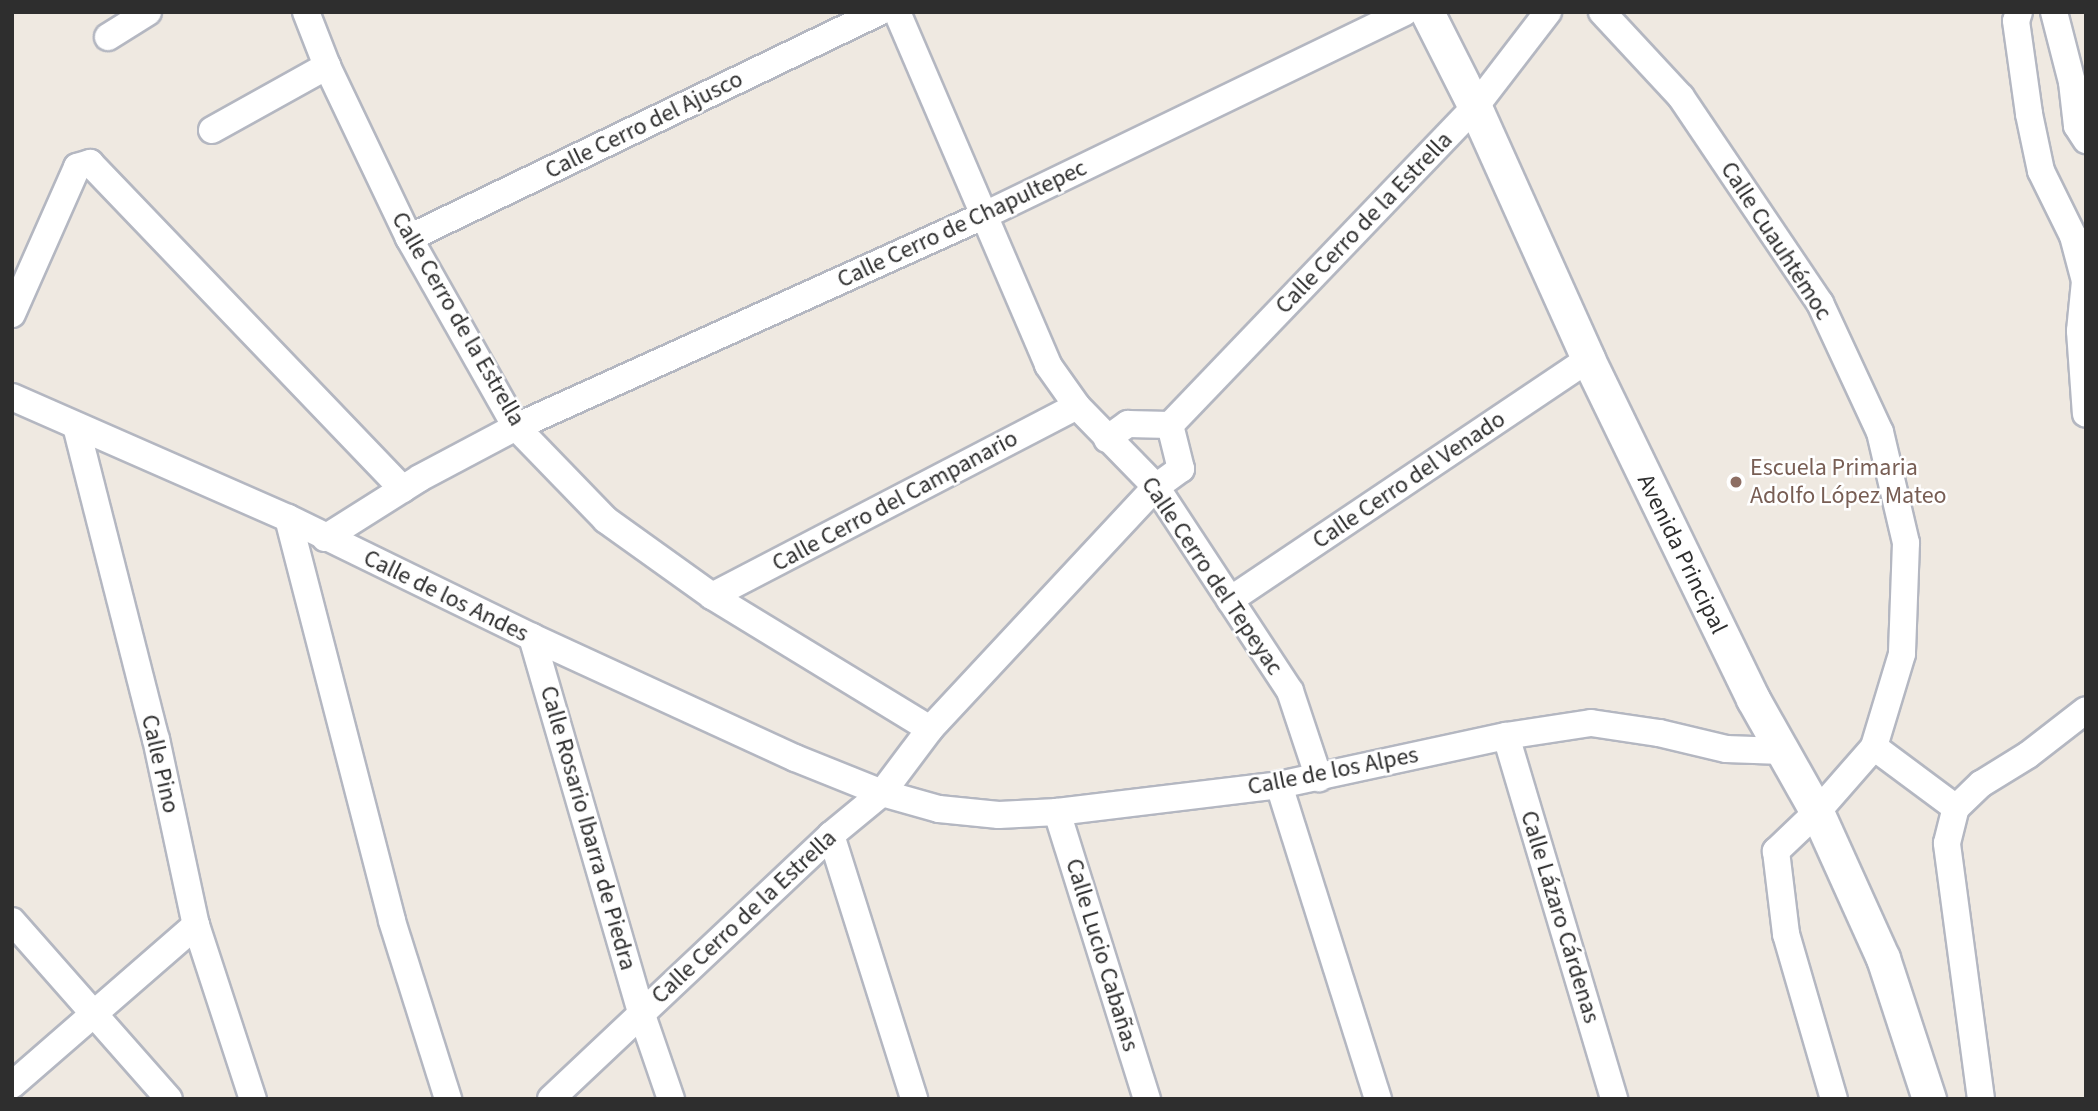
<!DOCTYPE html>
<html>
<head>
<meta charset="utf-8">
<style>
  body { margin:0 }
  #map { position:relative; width:2098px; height:1111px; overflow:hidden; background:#efe9e1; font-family:"Source Sans 3",sans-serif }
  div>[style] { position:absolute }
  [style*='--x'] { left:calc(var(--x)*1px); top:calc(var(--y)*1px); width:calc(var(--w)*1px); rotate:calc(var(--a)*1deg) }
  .roads { filter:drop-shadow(2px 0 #b4b7c1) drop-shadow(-2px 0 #b4b7c1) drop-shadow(0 2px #b4b7c1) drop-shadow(0 -2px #b4b7c1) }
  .minor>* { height:26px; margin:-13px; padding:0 13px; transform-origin:13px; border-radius:13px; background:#fff }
  .tertiary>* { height:33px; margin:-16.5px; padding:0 16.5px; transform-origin:16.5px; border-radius:16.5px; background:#fff }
  .dots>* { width:19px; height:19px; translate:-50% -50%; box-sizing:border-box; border:4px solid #fff; border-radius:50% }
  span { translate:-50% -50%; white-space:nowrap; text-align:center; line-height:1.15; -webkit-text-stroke:5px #fff; paint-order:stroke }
  .street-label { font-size:24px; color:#2e2e2e }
  .education-label { font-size:24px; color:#785e54 }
  .left { translate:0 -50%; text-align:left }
  .frame { position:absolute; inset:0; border:14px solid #2e2e2e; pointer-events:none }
</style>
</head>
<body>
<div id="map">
  <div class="roads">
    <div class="minor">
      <i style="--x:306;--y:12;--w:58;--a:68.7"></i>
      <i style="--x:327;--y:66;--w:191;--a:64.5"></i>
      <i style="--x:409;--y:238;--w:217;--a:60.5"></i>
      <i style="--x:516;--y:427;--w:129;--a:45.9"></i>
      <i style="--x:606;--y:520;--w:130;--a:35.6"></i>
      <i style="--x:712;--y:596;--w:255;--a:31.4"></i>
      <i style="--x:897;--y:12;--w:384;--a:66.8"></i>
      <i style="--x:1048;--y:365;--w:50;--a:54.7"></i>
      <i style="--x:1077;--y:406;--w:113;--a:45.7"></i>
      <i style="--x:1156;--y:487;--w:244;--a:56.7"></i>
      <i style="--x:1290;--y:691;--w:92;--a:71.6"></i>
      <i style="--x:1602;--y:12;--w:116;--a:47.1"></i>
      <i style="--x:1681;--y:97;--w:249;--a:56"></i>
      <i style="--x:1820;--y:303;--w:142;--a:65.1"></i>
      <i style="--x:1880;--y:432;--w:114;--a:76.8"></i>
      <i style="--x:1906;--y:543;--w:111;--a:92.1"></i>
      <i style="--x:1902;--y:654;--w:97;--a:106.8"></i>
      <i style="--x:1874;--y:747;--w:86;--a:131.2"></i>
      <i style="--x:1817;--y:812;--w:57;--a:136.4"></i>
      <i style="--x:1776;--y:851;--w:84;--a:83.1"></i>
      <i style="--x:1786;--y:934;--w:172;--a:73.8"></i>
      <i style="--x:2019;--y:12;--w:9;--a:108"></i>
      <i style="--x:2016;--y:21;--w:94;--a:82"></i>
      <i style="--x:2029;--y:114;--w:58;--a:78.1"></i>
      <i style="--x:2041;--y:171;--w:72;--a:63.8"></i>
      <i style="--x:2073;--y:236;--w:47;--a:75.1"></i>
      <i style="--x:2085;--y:281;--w:50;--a:95.7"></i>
      <i style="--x:2080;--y:331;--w:83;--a:85.9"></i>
      <i style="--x:2054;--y:12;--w:72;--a:75.6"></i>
      <i style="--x:2072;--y:82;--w:44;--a:83.5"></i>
      <i style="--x:2077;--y:126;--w:17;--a:57"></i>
      <i style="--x:108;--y:37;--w:47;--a:-32"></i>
      <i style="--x:212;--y:130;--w:132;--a:-29.1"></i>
      <i style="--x:409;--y:238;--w:522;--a:-25.68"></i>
      <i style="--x:12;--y:314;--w:161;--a:-66.1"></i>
      <i style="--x:77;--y:167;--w:14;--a:-17"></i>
      <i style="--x:90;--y:163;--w:452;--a:46.2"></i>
      <i style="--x:12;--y:397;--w:301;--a:23.7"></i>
      <i style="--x:288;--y:518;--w:271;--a:26"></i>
      <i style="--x:532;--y:637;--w:289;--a:24.7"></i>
      <i style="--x:795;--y:758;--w:94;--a:21.9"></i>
      <i style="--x:882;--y:793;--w:59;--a:15.7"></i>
      <i style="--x:939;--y:809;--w:60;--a:5.7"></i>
      <i style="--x:999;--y:815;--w:58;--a:-3"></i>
      <i style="--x:1057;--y:812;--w:224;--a:-6.9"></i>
      <i style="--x:1279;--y:785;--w:232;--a:-12.2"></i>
      <i style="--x:1506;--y:736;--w:86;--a:-8.7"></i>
      <i style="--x:1591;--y:723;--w:69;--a:8.4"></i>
      <i style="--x:1659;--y:733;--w:69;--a:13.4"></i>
      <i style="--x:1726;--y:749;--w:57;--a:2"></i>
      <i style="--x:76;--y:426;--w:323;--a:75.7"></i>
      <i style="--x:156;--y:739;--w:190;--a:77.9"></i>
      <i style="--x:196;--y:925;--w:183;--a:71.9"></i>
      <i style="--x:1107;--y:439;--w:26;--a:-36"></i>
      <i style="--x:1128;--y:424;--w:42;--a:1.4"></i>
      <i style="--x:1170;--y:425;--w:441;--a:-46.2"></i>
      <i style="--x:1475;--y:107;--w:120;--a:-52.5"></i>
      <i style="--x:288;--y:518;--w:416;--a:75.5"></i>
      <i style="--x:392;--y:921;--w:187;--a:72.5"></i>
      <i style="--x:325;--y:538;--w:112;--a:-32.3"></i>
      <i style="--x:420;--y:478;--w:109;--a:-28"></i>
      <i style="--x:516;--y:427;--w:515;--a:-24.32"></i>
      <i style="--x:985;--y:215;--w:466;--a:-25.8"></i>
      <i style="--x:712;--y:596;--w:411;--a:-27.5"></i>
      <i style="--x:1230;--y:600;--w:432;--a:-33.9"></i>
      <i style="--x:532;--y:637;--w:391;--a:73.8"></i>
      <i style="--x:641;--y:1012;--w:92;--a:71"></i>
      <i style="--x:1506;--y:736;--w:379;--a:73.4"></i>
      <i style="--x:1874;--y:747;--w:102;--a:36.6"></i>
      <i style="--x:1279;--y:785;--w:329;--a:72.5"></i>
      <i style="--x:1057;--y:812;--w:301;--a:72.6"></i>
      <i style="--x:831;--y:835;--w:277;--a:72.5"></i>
      <i style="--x:12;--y:921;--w:237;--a:48.6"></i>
      <i style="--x:12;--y:1085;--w:244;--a:-41"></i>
      <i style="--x:551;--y:1099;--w:385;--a:-43.3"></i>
      <i style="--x:831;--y:835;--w:66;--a:-39.5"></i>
      <i style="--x:882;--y:793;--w:80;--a:-53.1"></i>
      <i style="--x:930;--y:729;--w:331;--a:-47"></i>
      <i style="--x:1156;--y:487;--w:31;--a:-36"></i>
      <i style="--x:1181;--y:469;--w:45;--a:-104"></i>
      <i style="--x:1981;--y:1099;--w:258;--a:-97.6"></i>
      <i style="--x:1947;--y:843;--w:36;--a:-76"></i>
      <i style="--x:1956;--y:808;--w:35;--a:-44"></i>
      <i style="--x:1981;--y:784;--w:55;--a:-31.7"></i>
      <i style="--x:2028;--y:755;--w:73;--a:-37.8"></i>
    </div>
    <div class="tertiary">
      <i style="--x:1427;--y:12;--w:106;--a:63.2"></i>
      <i style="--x:1475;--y:107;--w:276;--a:65.8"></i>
      <i style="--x:1588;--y:359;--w:378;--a:64.1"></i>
      <i style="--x:1753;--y:699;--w:130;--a:60.5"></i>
      <i style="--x:1817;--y:812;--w:160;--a:65.7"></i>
      <i style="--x:1883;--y:958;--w:148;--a:71.9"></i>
    </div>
  </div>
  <div class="dots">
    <i style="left:1736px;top:482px;background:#8d6e63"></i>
  </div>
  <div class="street-label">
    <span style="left:644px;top:125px;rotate:-26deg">Calle Cerro del Ajusco</span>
    <span style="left:1364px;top:223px;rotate:-46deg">Calle Cerro de la Estrella</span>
    <span style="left:962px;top:224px;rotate:-25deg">Calle Cerro de Chapultepec</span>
    <span style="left:1776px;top:241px;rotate:57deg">Calle Cuauhtémoc</span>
    <span style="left:458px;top:319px;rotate:60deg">Calle Cerro de la Estrella</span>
    <span style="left:1409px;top:480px;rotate:-34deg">Calle Cerro del Venado</span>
    <span style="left:895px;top:501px;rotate:-28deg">Calle Cerro del Campanario</span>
    <span style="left:1682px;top:554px;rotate:64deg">Avenida Principal</span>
    <span style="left:1212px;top:576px;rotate:56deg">Calle Cerro del Tepeyac</span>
    <span style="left:446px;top:596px;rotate:26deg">Calle de los Andes</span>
    <span style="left:160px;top:764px;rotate:77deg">Calle Pino</span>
    <span style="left:1333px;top:771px;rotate:-11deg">Calle de los Alpes</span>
    <span style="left:588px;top:828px;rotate:74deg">Calle Rosario Ibarra de Piedra</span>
    <span style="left:744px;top:917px;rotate:-43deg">Calle Cerro de la Estrella</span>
    <span style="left:1560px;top:917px;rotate:73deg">Calle Lázaro Cárdenas</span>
    <span style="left:1102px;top:955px;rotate:73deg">Calle Lucio Cabañas</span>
  </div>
  <div class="education-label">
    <span class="left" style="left:1750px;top:482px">Escuela Primaria<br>Adolfo López Mateo</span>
  </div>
  <div class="frame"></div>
</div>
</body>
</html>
